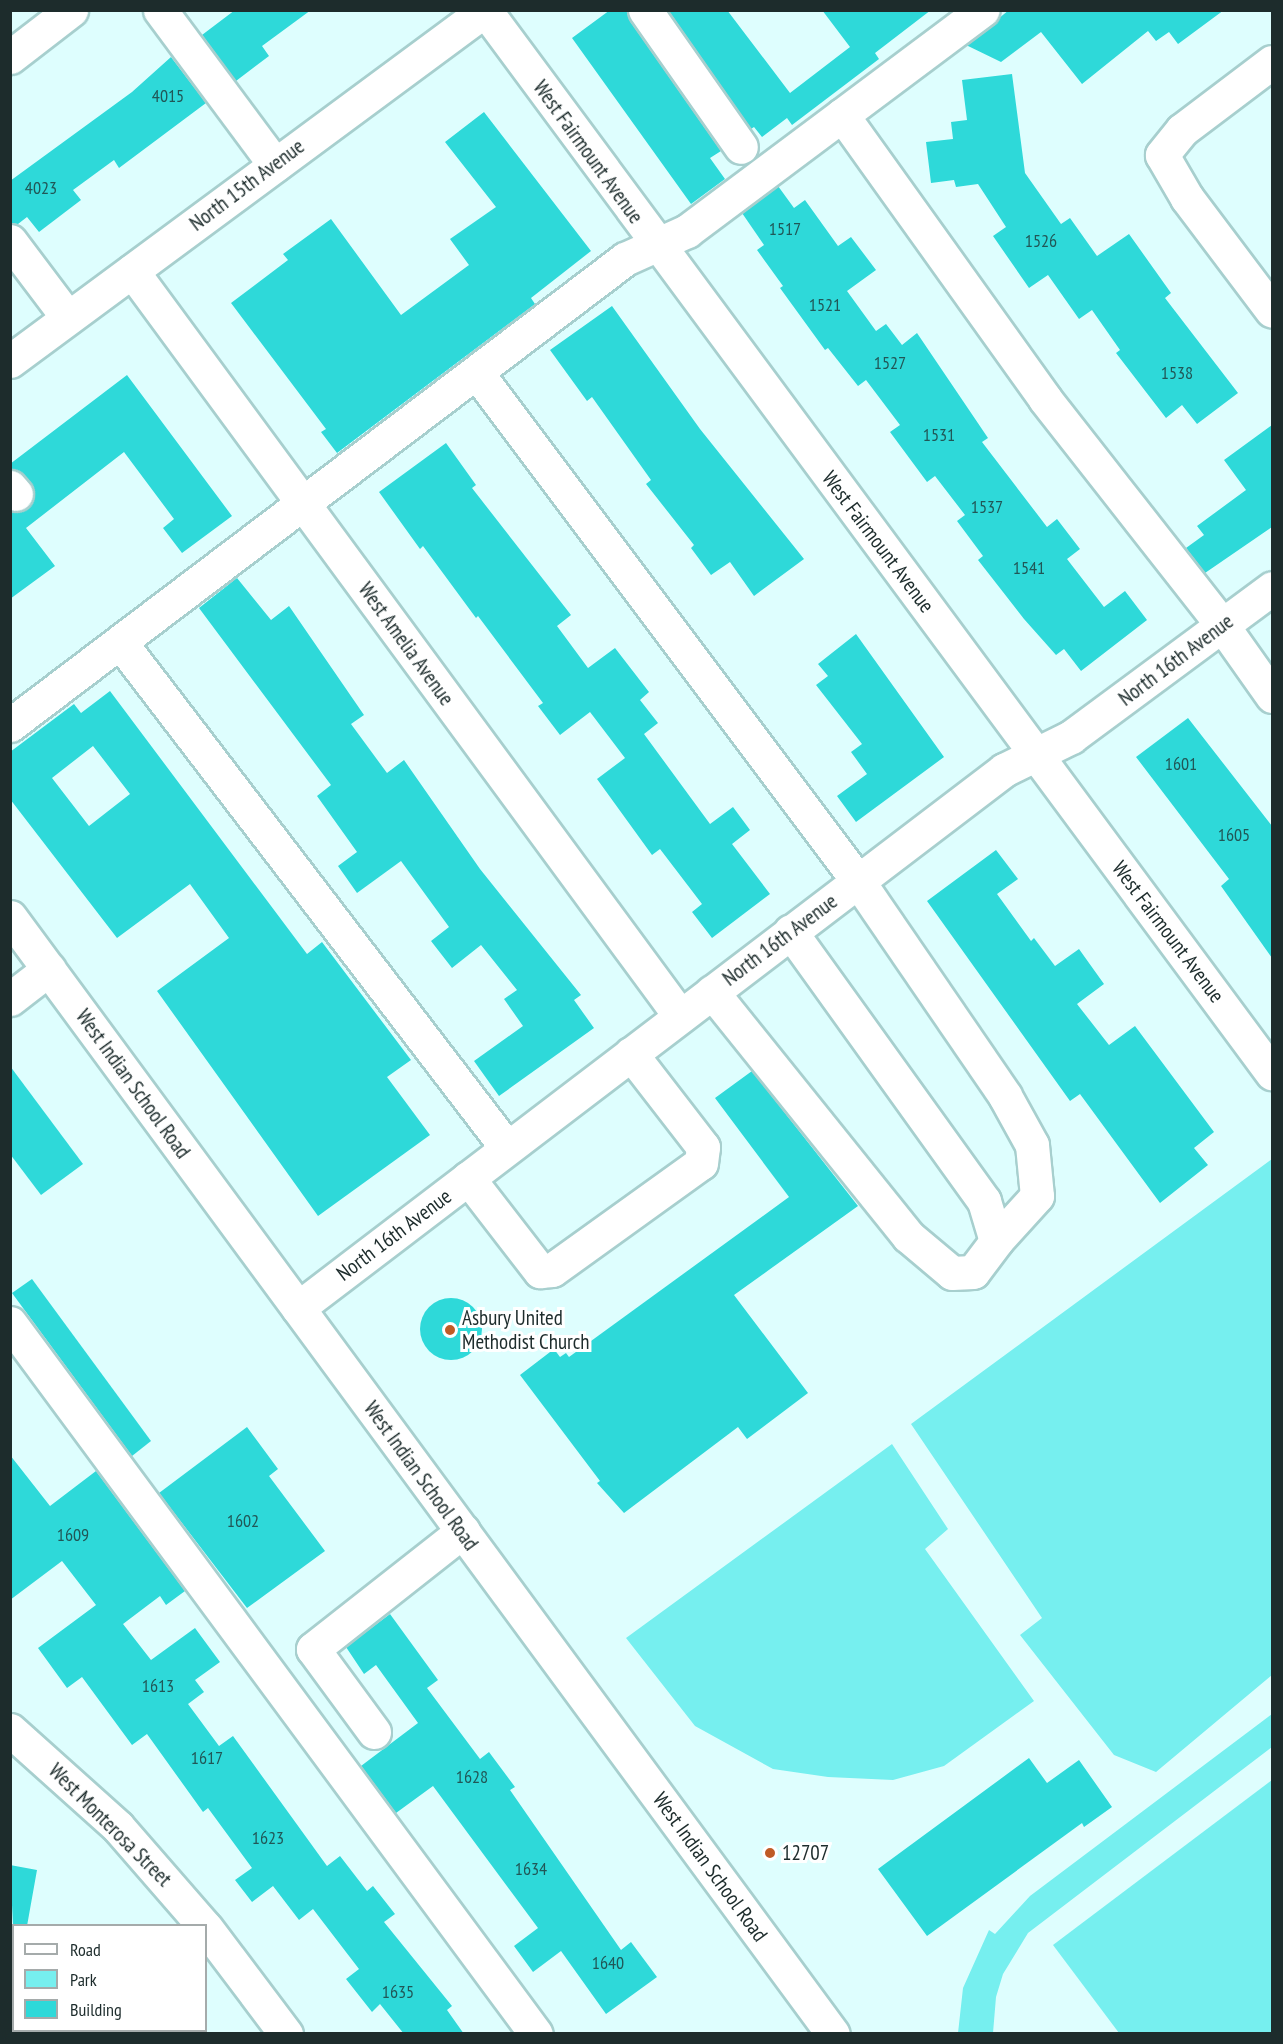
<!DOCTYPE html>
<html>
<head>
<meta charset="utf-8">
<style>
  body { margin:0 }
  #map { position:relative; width:1283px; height:2044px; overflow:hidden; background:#defefe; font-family:"PT Sans Narrow",sans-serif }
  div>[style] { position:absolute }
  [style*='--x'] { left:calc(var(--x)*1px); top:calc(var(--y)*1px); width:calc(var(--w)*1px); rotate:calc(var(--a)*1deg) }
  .green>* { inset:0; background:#76efef }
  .building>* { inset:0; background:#2ed9d9 }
  .round { border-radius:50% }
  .roads { filter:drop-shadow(2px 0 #a7cfce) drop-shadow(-2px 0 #a7cfce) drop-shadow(0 2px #a7cfce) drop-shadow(0 -2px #a7cfce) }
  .minor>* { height:33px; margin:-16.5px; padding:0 16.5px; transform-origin:16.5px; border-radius:16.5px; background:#fff }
  .major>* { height:33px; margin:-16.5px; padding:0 16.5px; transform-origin:16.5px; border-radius:16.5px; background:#fff }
  .dots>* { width:16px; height:16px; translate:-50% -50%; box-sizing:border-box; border:3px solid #fff; border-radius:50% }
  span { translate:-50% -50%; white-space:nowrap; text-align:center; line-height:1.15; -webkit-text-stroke:6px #fff; paint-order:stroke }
  .number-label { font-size:18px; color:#215757 }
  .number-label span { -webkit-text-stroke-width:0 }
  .street-label { font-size:21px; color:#1d2c2c }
  .poi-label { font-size:21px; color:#1d2c2c }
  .left { translate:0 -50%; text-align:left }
  .frame { position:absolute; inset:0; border:12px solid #1d2c2c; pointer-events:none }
  .legend { position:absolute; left:12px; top:1924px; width:195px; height:108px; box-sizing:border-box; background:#fff; border:2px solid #a5abab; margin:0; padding:8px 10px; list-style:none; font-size:18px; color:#1d2c2c }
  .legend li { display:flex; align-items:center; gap:12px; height:30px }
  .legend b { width:30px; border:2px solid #a5abab }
</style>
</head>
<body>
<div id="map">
  <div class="green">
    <i style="clip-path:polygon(1272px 1159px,1272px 1675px,1156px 1772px,1114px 1755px,1020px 1635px,1042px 1618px,911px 1424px)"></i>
    <i style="clip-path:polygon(892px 1444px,948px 1529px,925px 1549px,1034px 1701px,944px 1766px,893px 1780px,828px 1777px,773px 1769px,695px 1726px,626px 1638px)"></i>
    <i style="clip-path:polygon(1272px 1714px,1272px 1747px,1028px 1933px,1003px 1974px,996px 1997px,993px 2033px,958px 2033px,963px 1988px,989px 1930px,995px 1934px,1030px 1896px)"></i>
    <i style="clip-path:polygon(1272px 1780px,1272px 2033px,1119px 2033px,1053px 1945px)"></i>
  </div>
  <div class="building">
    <i style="clip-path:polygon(235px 10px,311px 10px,262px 46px,269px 56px,236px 81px,202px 35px)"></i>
    <i style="clip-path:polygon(610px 10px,626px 10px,630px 21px,721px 151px,710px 158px,725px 179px,691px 204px,572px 38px)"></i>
    <i style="clip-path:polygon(668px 10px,727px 10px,790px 93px,850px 47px,822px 10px,931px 10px,875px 53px,879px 59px,792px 125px,787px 118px,762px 137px,754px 127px,751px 129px)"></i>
    <i style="clip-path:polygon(1009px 10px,1224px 10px,1178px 44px,1169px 32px,1156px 41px,1148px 31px,1082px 84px,1041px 32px,1001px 62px,966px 45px)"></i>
    <i style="clip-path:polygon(171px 57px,206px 103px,119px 168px,114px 160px,73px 190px,81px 200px,39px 232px,27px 217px,18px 224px,10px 223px,10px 181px,132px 92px)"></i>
    <i style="clip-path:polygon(1012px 74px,1025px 173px,1061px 224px,1070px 218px,1097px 256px,1129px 234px,1171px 293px,1165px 298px,1238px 393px,1197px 424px,1182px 405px,1166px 418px,1116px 353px,1120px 350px,1092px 310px,1079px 319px,1048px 275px,1029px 288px,993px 236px,1006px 227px,978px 184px,956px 187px,954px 180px,931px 183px,926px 142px,953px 139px,951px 122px,967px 120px,962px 80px)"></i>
    <i style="clip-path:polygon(484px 112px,591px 251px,531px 298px,535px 304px,337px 453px,321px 432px,326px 429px,231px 303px,288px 260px,283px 254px,331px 219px,401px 315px,469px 265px,450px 239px,496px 207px,445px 142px)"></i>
    <i style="clip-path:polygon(778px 186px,794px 208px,805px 200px,838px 246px,851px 237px,876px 270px,847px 291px,876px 331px,886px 324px,902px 345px,917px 333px,988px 438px,982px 442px,1047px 527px,1057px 519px,1080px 549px,1067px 559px,1104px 607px,1125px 591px,1147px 620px,1081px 671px,1064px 649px,1056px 655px,1024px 619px,978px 560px,983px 556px,957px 521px,965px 515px,935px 476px,927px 482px,890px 432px,900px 425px,866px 380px,858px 386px,828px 348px,825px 350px,780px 288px,783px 286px,757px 250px,764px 245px,742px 213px)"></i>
    <i style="clip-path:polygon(612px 306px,700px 429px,804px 559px,754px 596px,730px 562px,711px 575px,691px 548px,694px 545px,646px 484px,651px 480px,592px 397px,587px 401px,550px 350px)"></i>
    <i style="clip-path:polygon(127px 375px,232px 516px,182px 553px,163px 528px,174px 519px,124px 452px,26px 528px,55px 566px,10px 599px,10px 512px,28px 509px,34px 491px,24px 475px,10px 469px,10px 464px)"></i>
    <i style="clip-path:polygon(1272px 425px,1272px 527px,1205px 573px,1186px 548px,1204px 535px,1197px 526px,1246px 490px,1224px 460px)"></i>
    <i style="clip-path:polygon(446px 443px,476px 485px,472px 488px,571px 615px,557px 626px,588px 668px,615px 648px,649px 692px,640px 700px,658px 723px,644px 734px,710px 824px,733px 807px,750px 830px,732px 844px,770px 894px,712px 938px,692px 912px,702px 904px,660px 849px,652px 855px,597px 779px,625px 758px,590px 712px,560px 735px,538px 706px,543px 703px,478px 616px,476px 618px,423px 546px,420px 549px,379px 492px)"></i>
    <i style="clip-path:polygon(237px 578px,271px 620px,289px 606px,364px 715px,351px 724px,387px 773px,404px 760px,480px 869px,581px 995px,574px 1000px,594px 1028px,499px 1096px,474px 1061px,523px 1026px,504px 999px,517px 990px,481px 945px,452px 968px,431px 941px,449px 927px,401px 861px,357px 893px,338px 866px,357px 852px,317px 796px,331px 785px,199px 608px)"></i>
    <i style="clip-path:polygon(856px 634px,944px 757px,856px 822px,837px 796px,867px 774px,851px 752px,862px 744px,816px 685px,828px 676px,818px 664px)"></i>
    <i style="clip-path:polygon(evenodd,110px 691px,307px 954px,322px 942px,411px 1060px,387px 1077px,430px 1135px,318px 1216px,157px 991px,229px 938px,190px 884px,117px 938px,10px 799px,10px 752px,74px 704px,81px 713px,110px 691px,93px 746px,130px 794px,89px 826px,52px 778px,93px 746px)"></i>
    <i style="clip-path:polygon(1188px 718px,1272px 826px,1272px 958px,1221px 886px,1229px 879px,1136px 757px)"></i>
    <i style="clip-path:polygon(996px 850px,1018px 879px,997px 894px,1031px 941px,1034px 938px,1055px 966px,1079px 949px,1104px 984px,1077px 1004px,1109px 1045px,1135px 1026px,1214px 1132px,1194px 1148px,1208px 1165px,1160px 1203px,1080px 1094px,1070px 1101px,927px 901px)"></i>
    <i style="clip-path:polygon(10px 1066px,83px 1164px,41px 1195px,10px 1154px)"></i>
    <i style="clip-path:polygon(752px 1071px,858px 1206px,734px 1295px,808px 1393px,747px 1439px,738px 1427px,624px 1513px,597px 1483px,600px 1481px,520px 1375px,554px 1349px,560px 1357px,566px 1353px,569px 1357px,789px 1197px,715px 1098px)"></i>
    <i style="clip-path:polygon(32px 1279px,151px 1441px,132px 1456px,12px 1293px)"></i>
    <i class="round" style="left:420px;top:1298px;width:62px;height:62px"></i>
    <i style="clip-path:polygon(247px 1427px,278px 1469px,269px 1476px,325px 1551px,247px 1608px,159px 1493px)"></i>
    <i style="clip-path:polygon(10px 1455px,50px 1506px,96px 1471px,185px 1591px,166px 1605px,160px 1596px,123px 1624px,151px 1660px,195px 1628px,220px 1662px,195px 1680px,204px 1692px,188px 1704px,219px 1746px,233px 1736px,327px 1866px,340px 1856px,367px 1891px,373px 1886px,395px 1914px,384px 1922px,452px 2006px,447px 2010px,464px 2034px,404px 2034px,380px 2004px,372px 2012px,346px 1979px,359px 1969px,313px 1909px,299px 1920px,273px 1886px,252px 1902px,235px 1880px,252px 1868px,208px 1808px,203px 1812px,147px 1734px,132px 1745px,82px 1677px,67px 1688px,38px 1648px,96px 1605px,62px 1561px,10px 1600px)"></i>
    <i style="clip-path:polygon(390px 1614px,438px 1680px,427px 1688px,480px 1759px,489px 1752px,515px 1787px,510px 1790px,621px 1950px,631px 1942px,657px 1977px,606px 2014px,561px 1951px,533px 1972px,514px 1946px,538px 1928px,433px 1786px,396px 1813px,361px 1766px,418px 1723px,376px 1665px,364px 1674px,346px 1647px)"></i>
    <i style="clip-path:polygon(1029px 1758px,1047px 1783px,1079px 1760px,1112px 1807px,1084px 1827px,1082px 1823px,927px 1936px,878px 1869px)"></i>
    <i style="clip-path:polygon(10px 1865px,37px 1870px,27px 1926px,14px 1926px,14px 1945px)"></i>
  </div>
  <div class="roads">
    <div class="minor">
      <i style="--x:160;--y:10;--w:193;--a:53.4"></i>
      <i style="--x:485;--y:10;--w:1323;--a:53.49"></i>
      <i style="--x:645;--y:10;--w:167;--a:55"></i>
      <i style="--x:10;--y:57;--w:77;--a:-37.6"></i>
      <i style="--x:1272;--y:62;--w:113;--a:142.9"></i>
      <i style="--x:1182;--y:130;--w:32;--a:129"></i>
      <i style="--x:1162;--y:155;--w:50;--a:59.8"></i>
      <i style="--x:1187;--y:198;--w:141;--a:53"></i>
      <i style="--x:842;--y:115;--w:349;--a:54.4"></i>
      <i style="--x:1045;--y:399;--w:287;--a:51.9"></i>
      <i style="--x:1222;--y:625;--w:87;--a:54.8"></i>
      <i style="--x:10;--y:241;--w:96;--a:53"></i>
      <i style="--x:132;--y:271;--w:925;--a:53.66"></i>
      <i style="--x:10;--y:361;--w:591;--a:-36.46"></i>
      <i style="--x:477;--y:373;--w:635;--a:53.13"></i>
      <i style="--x:858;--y:881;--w:260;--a:55.6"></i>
      <i style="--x:1005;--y:1096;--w:56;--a:61.1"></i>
      <i style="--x:1032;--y:1145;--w:51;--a:84.4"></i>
      <i style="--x:1037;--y:1196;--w:61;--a:132.3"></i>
      <i style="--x:10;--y:487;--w:9;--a:49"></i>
      <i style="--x:120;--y:642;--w:637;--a:52.59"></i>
      <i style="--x:10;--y:725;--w:772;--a:-37.15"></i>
      <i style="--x:625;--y:259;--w:68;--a:-24.3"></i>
      <i style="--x:687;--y:231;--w:369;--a:-36.8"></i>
      <i style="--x:712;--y:992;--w:313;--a:51.2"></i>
      <i style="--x:908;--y:1236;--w:57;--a:40.1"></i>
      <i style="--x:952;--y:1273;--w:21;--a:-3"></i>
      <i style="--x:973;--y:1272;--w:39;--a:-53"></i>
      <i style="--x:996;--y:1241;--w:42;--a:-106.7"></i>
      <i style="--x:984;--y:1201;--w:332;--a:-125.7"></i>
      <i style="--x:10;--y:999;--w:49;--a:-37.6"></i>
      <i style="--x:468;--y:1178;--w:118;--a:52.3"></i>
      <i style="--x:540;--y:1271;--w:12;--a:-5"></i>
      <i style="--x:552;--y:1270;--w:183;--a:-35.7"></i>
      <i style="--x:701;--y:1163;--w:16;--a:-83"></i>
      <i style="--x:703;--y:1147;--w:118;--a:-127.7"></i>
      <i style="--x:298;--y:1308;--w:888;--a:-37.31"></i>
      <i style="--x:1004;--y:770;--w:75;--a:-26.2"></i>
      <i style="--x:1071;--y:737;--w:250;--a:-36.5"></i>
      <i style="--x:10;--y:1323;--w:884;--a:53.51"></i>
      <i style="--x:10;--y:1730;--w:145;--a:41.9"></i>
      <i style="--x:118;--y:1827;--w:131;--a:49"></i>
      <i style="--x:374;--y:1732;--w:103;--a:-126.3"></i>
      <i style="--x:313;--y:1649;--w:191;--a:-38.2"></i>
      <i style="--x:206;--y:1928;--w:133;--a:53"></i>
    </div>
    <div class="major">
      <i style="--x:10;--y:917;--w:1387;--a:53.62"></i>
    </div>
  </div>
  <div class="dots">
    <i style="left:450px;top:1330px;background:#bf5b26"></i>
    <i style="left:770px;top:1853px;background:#bf5b26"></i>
  </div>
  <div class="number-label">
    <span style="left:168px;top:96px">4015</span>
    <span style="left:41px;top:188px">4023</span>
    <span style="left:785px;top:229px">1517</span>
    <span style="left:1041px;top:241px">1526</span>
    <span style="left:825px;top:305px">1521</span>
    <span style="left:890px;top:363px">1527</span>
    <span style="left:1177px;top:373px">1538</span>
    <span style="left:939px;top:435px">1531</span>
    <span style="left:987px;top:507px">1537</span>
    <span style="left:1029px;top:568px">1541</span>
    <span style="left:1181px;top:764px">1601</span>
    <span style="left:1234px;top:835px">1605</span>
    <span style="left:243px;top:1521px">1602</span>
    <span style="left:73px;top:1535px">1609</span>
    <span style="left:158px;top:1686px">1613</span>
    <span style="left:207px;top:1758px">1617</span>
    <span style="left:472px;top:1777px">1628</span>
    <span style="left:268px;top:1838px">1623</span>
    <span style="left:531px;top:1869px">1634</span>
    <span style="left:608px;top:1963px">1640</span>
    <span style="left:398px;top:1992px">1635</span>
  </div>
  <div class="street-label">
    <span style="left:588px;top:152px;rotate:54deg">West Fairmount Avenue</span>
    <span style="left:247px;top:185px;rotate:-37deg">North 15th Avenue</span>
    <span style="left:878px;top:542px;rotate:53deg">West Fairmount Avenue</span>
    <span style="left:406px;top:644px;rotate:54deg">West Amelia Avenue</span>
    <span style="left:1176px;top:660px;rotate:-37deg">North 16th Avenue</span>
    <span style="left:1168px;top:932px;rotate:53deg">West Fairmount Avenue</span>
    <span style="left:780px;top:940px;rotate:-37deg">North 16th Avenue</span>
    <span style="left:133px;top:1084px;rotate:54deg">West Indian School Road</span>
    <span style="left:394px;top:1235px;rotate:-37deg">North 16th Avenue</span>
    <span style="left:421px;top:1476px;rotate:54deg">West Indian School Road</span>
    <span style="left:110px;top:1825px;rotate:45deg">West Monterosa Street</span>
    <span style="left:710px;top:1867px;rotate:54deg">West Indian School Road</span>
  </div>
  <div class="poi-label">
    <span class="left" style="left:462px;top:1330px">Asbury United<br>Methodist Church</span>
    <span class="left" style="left:782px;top:1853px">12707</span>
  </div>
  <div class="frame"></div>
  <ul class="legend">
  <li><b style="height:8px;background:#fff"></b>Road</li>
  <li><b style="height:16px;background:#76efef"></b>Park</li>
  <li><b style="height:16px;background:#2ed9d9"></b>Building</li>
  </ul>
</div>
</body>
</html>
